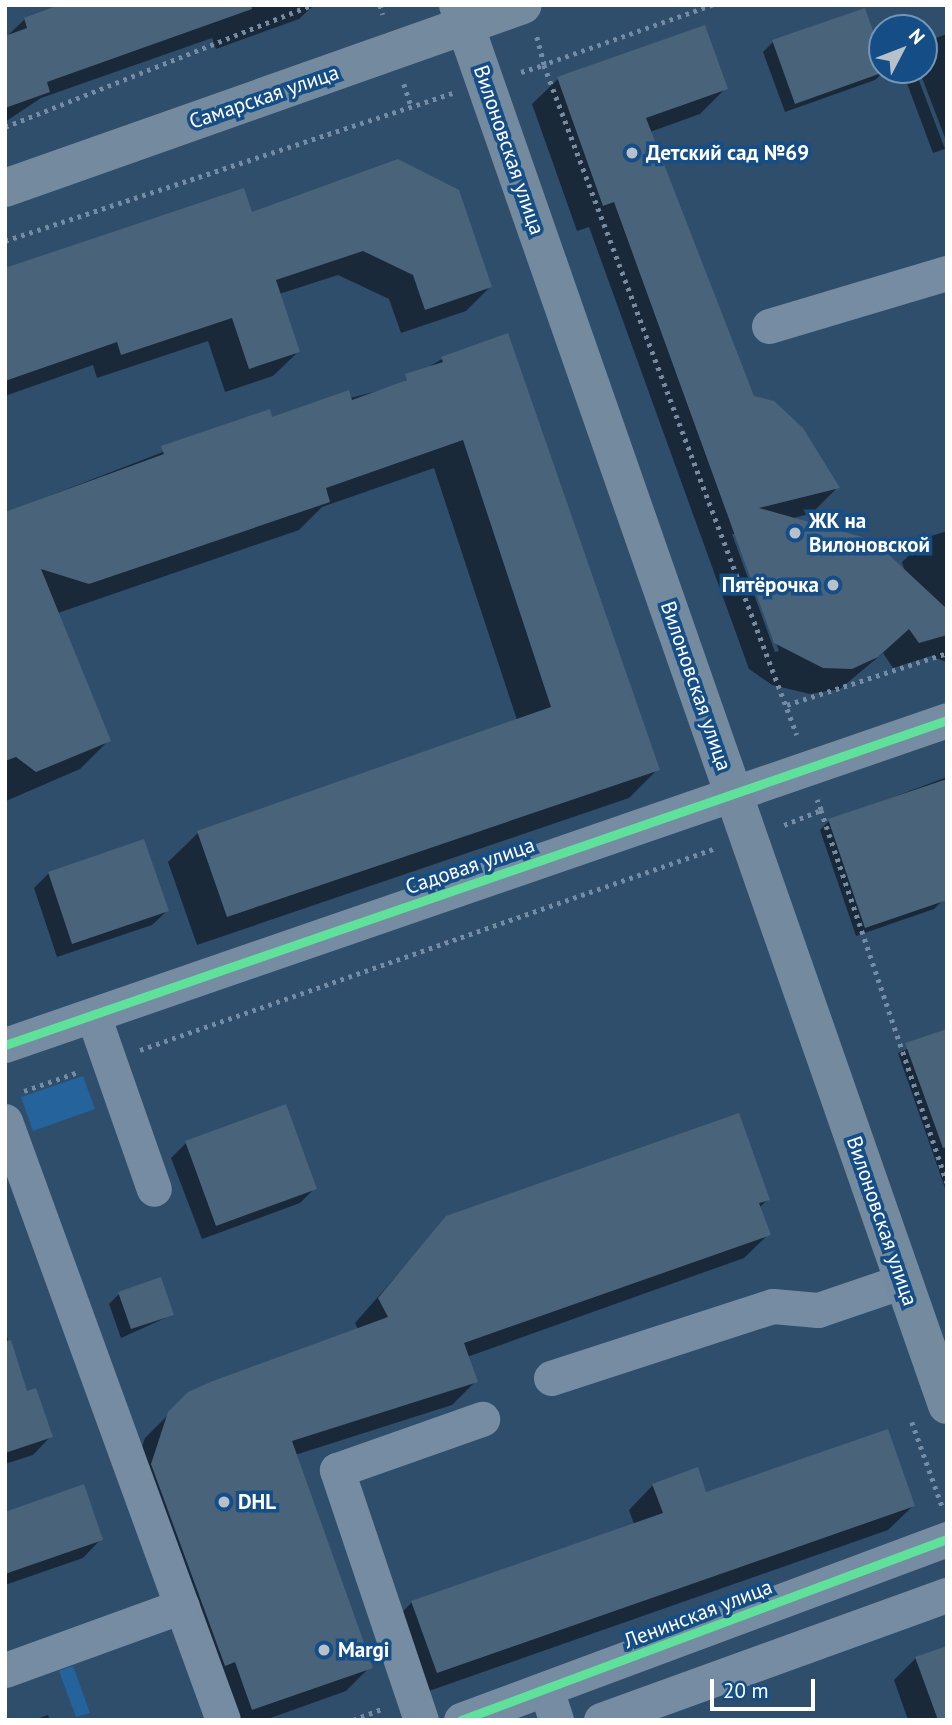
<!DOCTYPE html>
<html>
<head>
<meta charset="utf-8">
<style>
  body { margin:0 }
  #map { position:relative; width:952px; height:1725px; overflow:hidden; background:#2f4e6c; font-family:"PT Sans",sans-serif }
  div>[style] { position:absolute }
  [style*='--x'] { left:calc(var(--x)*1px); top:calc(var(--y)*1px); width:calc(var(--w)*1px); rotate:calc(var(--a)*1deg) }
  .green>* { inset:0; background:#25639c }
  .shadow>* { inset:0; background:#0007 }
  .building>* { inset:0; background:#49637b }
  .path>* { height:4.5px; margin-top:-2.25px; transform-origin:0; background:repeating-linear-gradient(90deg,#758ca2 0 3.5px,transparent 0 8.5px) }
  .minor>* { height:35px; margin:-17.5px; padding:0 17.5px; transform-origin:17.5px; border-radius:17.5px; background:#758ca2 }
  .major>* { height:38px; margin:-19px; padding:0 19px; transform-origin:19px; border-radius:19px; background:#748a9f }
  .cycleway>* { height:9px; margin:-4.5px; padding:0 4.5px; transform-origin:4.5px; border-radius:4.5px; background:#60e19b }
  .dots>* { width:19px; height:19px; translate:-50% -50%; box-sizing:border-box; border:4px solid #154e86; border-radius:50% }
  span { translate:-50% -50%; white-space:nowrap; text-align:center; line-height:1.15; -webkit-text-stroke:7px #154e86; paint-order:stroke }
  .street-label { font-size:21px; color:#fff }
  .poi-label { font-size:21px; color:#fff; font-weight:700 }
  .left { translate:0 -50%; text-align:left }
  .right { translate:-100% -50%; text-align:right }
  .frame { position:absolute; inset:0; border:7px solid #fff; pointer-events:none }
  .north { position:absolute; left:868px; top:14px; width:70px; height:70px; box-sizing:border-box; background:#154e86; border:2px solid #7395b6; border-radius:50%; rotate:48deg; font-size:19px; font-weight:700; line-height:28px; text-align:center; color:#fff }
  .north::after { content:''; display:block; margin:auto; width:24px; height:32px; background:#b6c1cc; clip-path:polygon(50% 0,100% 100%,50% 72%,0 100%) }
  .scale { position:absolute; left:710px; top:1679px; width:105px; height:32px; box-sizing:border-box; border:4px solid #fff; border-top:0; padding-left:9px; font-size:21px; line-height:24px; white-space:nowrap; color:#fff; -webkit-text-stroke:5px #154e86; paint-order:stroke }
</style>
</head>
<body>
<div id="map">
  <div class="green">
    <i style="clip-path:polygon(83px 1076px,95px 1109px,33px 1131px,21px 1097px)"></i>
    <i style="clip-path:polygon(73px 1666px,90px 1713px,76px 1717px,59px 1671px)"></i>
  </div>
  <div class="shadow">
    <i style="clip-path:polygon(65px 5px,314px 5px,299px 19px,216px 49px,212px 38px,41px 98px,5px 122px,5px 38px,25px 19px)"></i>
    <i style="clip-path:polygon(evenodd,704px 27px,726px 88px,700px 114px,650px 132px,753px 397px,837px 488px,812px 513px,790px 519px,905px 572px,902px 562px,928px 537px,947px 531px,946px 662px,931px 656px,893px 668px,883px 653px,840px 689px,810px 694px,772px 685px,749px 669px,589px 227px,577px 231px,532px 104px,558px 79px,704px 27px,732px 534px,736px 534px,779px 651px,775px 652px,732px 534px)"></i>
    <i style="clip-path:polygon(947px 34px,947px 143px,919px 70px,924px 42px)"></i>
    <i style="clip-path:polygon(773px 42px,885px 71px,875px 80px,785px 112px,763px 52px)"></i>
    <i style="clip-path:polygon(902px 70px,915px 70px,945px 149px,933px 153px)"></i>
    <i style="clip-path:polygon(251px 214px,490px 287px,466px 311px,401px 333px,389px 299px,338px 275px,279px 294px,298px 352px,273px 376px,225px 392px,208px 341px,97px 378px,93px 365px,5px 396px,5px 270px)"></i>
    <i style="clip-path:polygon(442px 359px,658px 769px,629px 798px,197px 945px,168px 862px,198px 833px,517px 720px,434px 468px,322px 507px,299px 530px,58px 613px,109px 740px,80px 769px,6px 801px,5px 513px,269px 411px,271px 419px,396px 386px)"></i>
    <i style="clip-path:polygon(947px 777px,943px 900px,934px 909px,856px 936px,820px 830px,829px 821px)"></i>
    <i style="clip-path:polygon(49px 873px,167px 911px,152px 925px,57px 957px,34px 888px)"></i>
    <i style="clip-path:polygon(947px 1031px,947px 1194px,898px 1053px)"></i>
    <i style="clip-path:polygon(186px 1143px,315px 1188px,300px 1203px,202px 1239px,171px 1158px)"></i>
    <i style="clip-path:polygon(768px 1199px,759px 1208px,769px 1234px,744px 1258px,467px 1357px,476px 1381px,452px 1405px,295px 1455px,370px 1667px,346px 1691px,265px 1720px,223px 1720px,128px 1489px,145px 1438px,189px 1394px,358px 1329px,355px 1323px,447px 1218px)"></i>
    <i style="clip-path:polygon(119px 1294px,172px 1315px,121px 1338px,109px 1304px)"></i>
    <i style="clip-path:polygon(5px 1331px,26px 1393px,51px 1436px,33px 1455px,5px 1464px)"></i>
    <i style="clip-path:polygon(653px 1485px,705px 1495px,913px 1506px,888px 1530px,412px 1697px,388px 1627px,412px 1602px,634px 1524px,629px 1510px)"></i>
    <i style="clip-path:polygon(5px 1511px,6px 1513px,101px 1539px,83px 1558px,5px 1585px)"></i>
    <i style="clip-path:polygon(916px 1658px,947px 1720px,908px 1720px,894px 1680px)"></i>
    <i style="clip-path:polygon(48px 1715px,50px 1720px,33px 1720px)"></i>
  </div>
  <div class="building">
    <i style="clip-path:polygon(59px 5px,251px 5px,252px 9px,47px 82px,50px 92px,5px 108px,5px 36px,27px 28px,24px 18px)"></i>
    <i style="clip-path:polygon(865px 8px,887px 71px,795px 104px,772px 40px)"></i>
    <i style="clip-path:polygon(705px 25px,728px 89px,646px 118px,754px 396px,774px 401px,803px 428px,840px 488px,759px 508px,873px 540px,947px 609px,947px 635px,919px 643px,909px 629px,878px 657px,852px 669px,823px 668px,774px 643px,614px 202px,603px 206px,557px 77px)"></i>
    <i style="clip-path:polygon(398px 159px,459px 190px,492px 287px,425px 310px,413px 275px,363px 251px,276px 280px,300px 352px,249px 369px,232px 318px,121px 355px,117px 342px,5px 381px,5px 268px,244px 188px,252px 212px)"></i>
    <i style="clip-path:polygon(508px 333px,660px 770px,227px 917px,197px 831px,551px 707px,463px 440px,326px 488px,330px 502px,89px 584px,41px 569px,111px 741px,36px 772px,16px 757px,5px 761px,5px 512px,164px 454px,161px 446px,270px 409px,272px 417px,349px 390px,352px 400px,407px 380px,405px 374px,443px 362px,441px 357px)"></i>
    <i style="clip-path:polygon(947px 779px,947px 900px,865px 928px,828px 819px)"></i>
    <i style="clip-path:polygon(144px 839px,169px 911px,72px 944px,48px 872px)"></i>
    <i style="clip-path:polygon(947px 1029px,947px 1147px,943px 1148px,905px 1043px)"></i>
    <i style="clip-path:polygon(286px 1104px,317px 1189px,216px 1226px,185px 1141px)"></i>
    <i style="clip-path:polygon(739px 1113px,770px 1200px,759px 1203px,771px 1235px,464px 1343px,478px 1382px,292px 1441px,373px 1668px,252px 1710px,235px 1662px,225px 1666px,151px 1464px,168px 1412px,188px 1392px,213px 1381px,388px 1317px,378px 1298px,446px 1216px)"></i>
    <i style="clip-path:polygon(161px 1277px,174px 1315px,131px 1329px,118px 1292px)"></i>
    <i style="clip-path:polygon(11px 1340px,27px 1391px,36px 1388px,53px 1437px,5px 1453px,5px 1341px)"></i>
    <i style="clip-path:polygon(888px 1429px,915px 1506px,437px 1673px,411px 1601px,663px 1513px,652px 1484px,698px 1467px,706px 1492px)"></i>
    <i style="clip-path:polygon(84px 1484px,103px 1540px,5px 1574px,5px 1512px)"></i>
    <i style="clip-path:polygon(947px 1646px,947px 1720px,938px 1720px,915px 1657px)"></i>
  </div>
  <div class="path">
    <i style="--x:380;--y:5;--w:10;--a:73"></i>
    <i style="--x:713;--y:5;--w:179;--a:160.5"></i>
    <i style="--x:544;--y:65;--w:716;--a:69.31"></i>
    <i style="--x:521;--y:72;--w:24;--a:-17"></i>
    <i style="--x:544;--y:65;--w:30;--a:-105"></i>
    <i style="--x:404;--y:84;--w:23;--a:72"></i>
    <i style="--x:5;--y:127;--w:329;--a:-21.7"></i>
    <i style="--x:5;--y:241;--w:471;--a:-18.3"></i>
    <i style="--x:787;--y:705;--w:168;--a:-18"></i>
    <i style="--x:821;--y:810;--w:393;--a:71.3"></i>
    <i style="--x:784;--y:825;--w:40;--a:-22"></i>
    <i style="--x:821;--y:810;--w:11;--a:-112"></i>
    <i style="--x:140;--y:1050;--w:610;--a:-19.33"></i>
    <i style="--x:24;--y:1091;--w:57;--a:-19.4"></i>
    <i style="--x:912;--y:1422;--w:89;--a:70.3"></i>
    <i style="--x:353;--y:1720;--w:31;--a:-21"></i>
  </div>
  <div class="minor">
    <i style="--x:769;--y:326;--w:186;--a:-16.6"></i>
    <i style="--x:93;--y:1015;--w:184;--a:70.7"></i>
    <i style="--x:5;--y:1045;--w:996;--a:-19.03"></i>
    <i style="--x:5;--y:1121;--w:637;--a:70"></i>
    <i style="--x:551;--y:1378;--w:233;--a:-18"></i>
    <i style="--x:773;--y:1306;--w:45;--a:5.1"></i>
    <i style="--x:818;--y:1310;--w:90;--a:-18.8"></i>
    <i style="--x:5;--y:1670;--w:188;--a:-19.9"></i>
    <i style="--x:546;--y:1689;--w:33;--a:72"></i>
    <i style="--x:421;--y:1720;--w:264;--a:-108.6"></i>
    <i style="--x:337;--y:1470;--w:154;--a:-19.4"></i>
    <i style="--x:461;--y:1720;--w:519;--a:-20.43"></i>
    <i style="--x:601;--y:1720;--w:368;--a:-19.9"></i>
  </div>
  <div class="major">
    <i style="--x:458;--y:5;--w:1483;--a:70.75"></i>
    <i style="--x:5;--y:188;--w:549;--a:-19.46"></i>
  </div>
  <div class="cycleway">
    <i style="--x:5;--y:1045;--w:996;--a:-19.03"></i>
    <i style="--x:461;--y:1720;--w:519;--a:-20.43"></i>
  </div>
  <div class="dots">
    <i style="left:632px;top:153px;background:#b6c1cc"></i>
    <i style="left:795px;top:533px;background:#b6c1cc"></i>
    <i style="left:833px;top:585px;background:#b6c1cc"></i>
    <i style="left:224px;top:1502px;background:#b6c1cc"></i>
    <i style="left:324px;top:1650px;background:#b6c1cc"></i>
  </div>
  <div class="street-label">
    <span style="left:264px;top:97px;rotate:-19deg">Самарская улица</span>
    <span style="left:509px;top:150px;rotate:71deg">Вилоновская улица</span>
    <span style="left:696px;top:686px;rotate:71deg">Вилоновская улица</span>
    <span style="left:470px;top:866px;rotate:-19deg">Садовая улица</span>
    <span style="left:882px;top:1221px;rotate:71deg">Вилоновская улица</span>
    <span style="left:698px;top:1614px;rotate:-21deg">Ленинская улица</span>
  </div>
  <div class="poi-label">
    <span class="left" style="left:646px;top:153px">Детский сад №69</span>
    <span class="left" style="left:809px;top:533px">ЖК на<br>Вилоновской</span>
    <span class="right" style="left:819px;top:585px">Пятёрочка</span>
    <span class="left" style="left:238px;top:1502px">DHL</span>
    <span class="left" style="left:338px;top:1650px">Margi</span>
  </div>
  <div class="frame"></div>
  <div class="north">N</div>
  <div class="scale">20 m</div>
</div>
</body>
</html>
